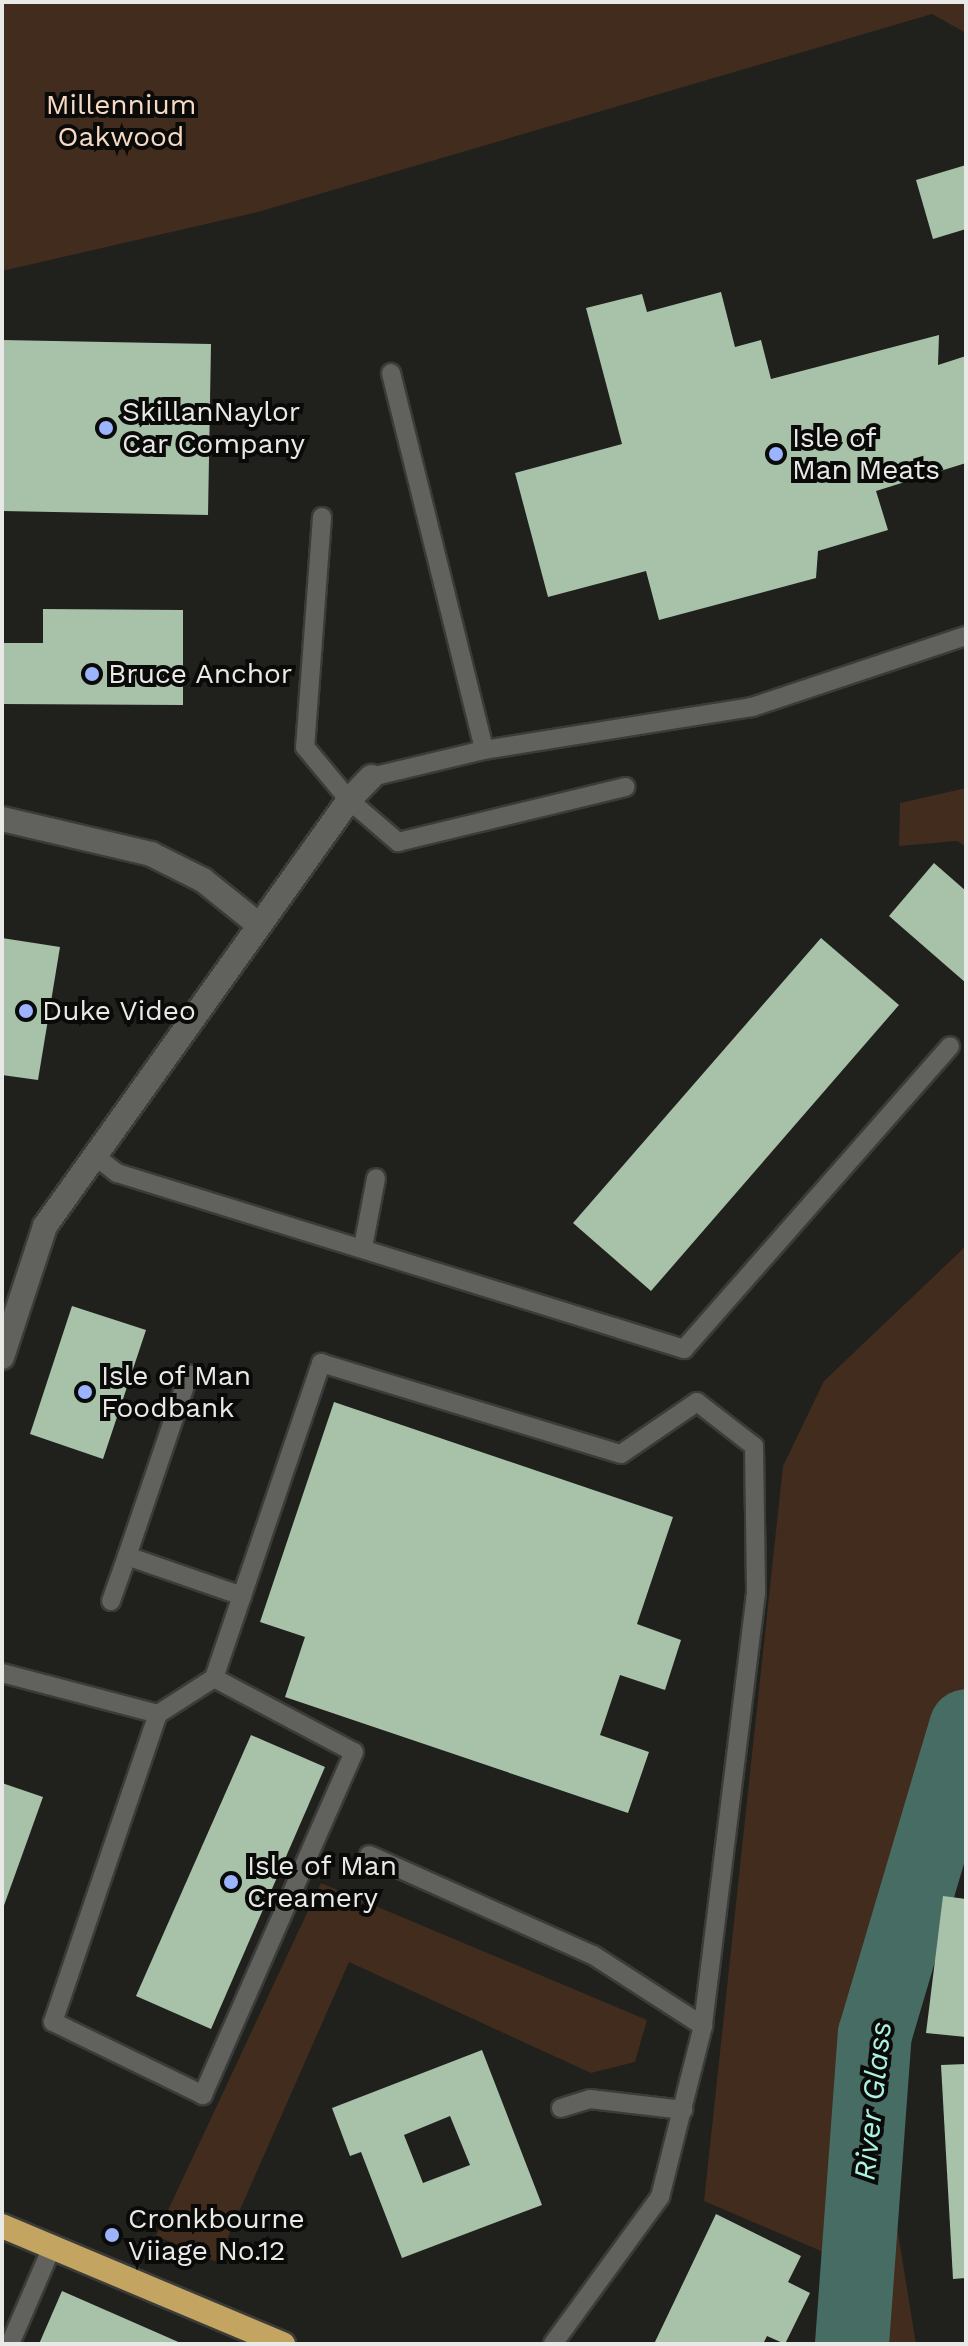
<!DOCTYPE html>
<html>
<head>
<meta charset="utf-8">
<style>
  body { margin:0 }
  #map { position:relative; width:968px; height:2346px; overflow:hidden; background:#20201d; font-family:"Work Sans",sans-serif }
  div>[style] { position:absolute }
  [style*='--x'] { left:calc(var(--x)*1px); top:calc(var(--y)*1px); width:calc(var(--w)*1px); rotate:calc(var(--a)*1deg) }
  .green>* { inset:0; background:#412c1d }
  .river>* { height:74px; margin:-37px; padding:0 37px; transform-origin:37px; border-radius:37px; background:#466c63 }
  .building>* { inset:0; background:#a7c2a9 }
  .roads { filter:drop-shadow(2px 0 #3b3b39) drop-shadow(-2px 0 #3b3b39) drop-shadow(0 2px #3b3b39) drop-shadow(0 -2px #3b3b39) }
  .lane>* { height:18px; margin:-9px; padding:0 9px; transform-origin:9px; border-radius:9px; background:#61625e }
  .street>* { height:24px; margin:-12px; padding:0 12px; transform-origin:12px; border-radius:12px; background:#61625e }
  .highway>* { height:24px; margin:-12px; padding:0 12px; transform-origin:12px; border-radius:12px; background:#c3a561 }
  .dots>* { width:22px; height:22px; translate:-50% -50%; box-sizing:border-box; border:4px solid #0a0a09; border-radius:50% }
  span { translate:-50% -50%; white-space:nowrap; text-align:center; line-height:1.15; -webkit-text-stroke:8px #0a0a09; paint-order:stroke }
  .park-label { font-size:28px; color:#f7d8c3 }
  .poi-label { font-size:28px; color:#e9e9e7 }
  .left { translate:0 -50%; text-align:left }
  .water-label { font-size:30px; color:#aaf2e1; font-style:italic }
  .frame { position:absolute; inset:0; border:4px solid #e9e9e7; pointer-events:none }
</style>
</head>
<body>
<div id="map">
  <div class="green">
    <i style="clip-path:polygon(2px 2px,966px 2px,966px 33px,932px 14px,258px 212px,2px 271px)"></i>
    <i style="clip-path:polygon(966px 788px,966px 847px,957px 841px,899px 846px,900px 803px)"></i>
    <i style="clip-path:polygon(966px 1246px,966px 1806px,874px 2085px,916px 2344px,824px 2344px,830px 2309px,821px 2251px,704px 2201px,783px 1466px,824px 1381px)"></i>
    <i style="clip-path:polygon(321px 1883px,647px 2020px,635px 2062px,591px 2073px,349px 1962px,217px 2262px,156px 2236px)"></i>
  </div>
  <div class="river">
    <i style="--x:852;--y:2344;--w:311;--a:-85.8"></i>
    <i style="--x:875;--y:2034;--w:321;--a:-73.5"></i>
  </div>
  <div class="building">
    <i style="clip-path:polygon(966px 165px,966px 229px,933px 239px,916px 180px)"></i>
    <i style="clip-path:polygon(721px 292px,735px 347px,761px 340px,771px 379px,939px 335px,938px 365px,966px 356px,966px 463px,876px 491px,888px 530px,818px 551px,816px 578px,659px 620px,646px 571px,548px 597px,515px 473px,622px 444px,586px 308px,642px 294px,647px 312px)"></i>
    <i style="clip-path:polygon(2px 340px,211px 344px,208px 515px,2px 511px)"></i>
    <i style="clip-path:polygon(43px 609px,183px 610px,183px 705px,2px 704px,2px 643px,43px 643px)"></i>
    <i style="clip-path:polygon(934px 863px,966px 891px,966px 983px,889px 916px)"></i>
    <i style="clip-path:polygon(2px 938px,60px 947px,38px 1080px,2px 1075px)"></i>
    <i style="clip-path:polygon(821px 938px,899px 1005px,651px 1291px,573px 1223px)"></i>
    <i style="clip-path:polygon(72px 1306px,146px 1330px,103px 1459px,30px 1434px)"></i>
    <i style="clip-path:polygon(334px 1402px,673px 1517px,637px 1624px,681px 1640px,665px 1690px,620px 1675px,600px 1735px,649px 1752px,628px 1813px,285px 1697px,305px 1637px,260px 1622px)"></i>
    <i style="clip-path:polygon(251px 1735px,325px 1767px,211px 2029px,136px 1996px)"></i>
    <i style="clip-path:polygon(2px 1783px,43px 1797px,2px 1911px)"></i>
    <i style="clip-path:polygon(943px 1896px,966px 1899px,966px 2037px,926px 2033px)"></i>
    <i style="clip-path:polygon(evenodd,482px 2050px,542px 2205px,402px 2258px,361px 2152px,350px 2156px,332px 2108px,482px 2050px,450px 2116px,470px 2165px,423px 2183px,404px 2135px,450px 2116px)"></i>
    <i style="clip-path:polygon(966px 2064px,966px 2278px,953px 2279px,941px 2065px)"></i>
    <i style="clip-path:polygon(716px 2214px,801px 2256px,788px 2282px,810px 2293px,785px 2344px,767px 2336px,763px 2344px,654px 2344px)"></i>
    <i style="clip-path:polygon(62px 2291px,183px 2344px,39px 2344px)"></i>
  </div>
  <div class="roads">
    <div class="lane">
      <i style="--x:391;--y:373;--w:388;--a:76.1"></i>
      <i style="--x:322;--y:517;--w:231;--a:94.2"></i>
      <i style="--x:305;--y:747;--w:69;--a:50.3"></i>
      <i style="--x:349;--y:800;--w:65;--a:40.6"></i>
      <i style="--x:398;--y:842;--w:234;--a:-13.6"></i>
      <i style="--x:371;--y:777;--w:116;--a:-13.4"></i>
      <i style="--x:484;--y:750;--w:271;--a:-9.1"></i>
      <i style="--x:752;--y:707;--w:225;--a:-18.4"></i>
      <i style="--x:95;--y:1156;--w:28;--a:38"></i>
      <i style="--x:117;--y:1173;--w:594;--a:17.24"></i>
      <i style="--x:684;--y:1349;--w:403;--a:-48.7"></i>
      <i style="--x:363;--y:1247;--w:70;--a:-79.3"></i>
      <i style="--x:127;--y:1556;--w:192;--a:-71.2"></i>
      <i style="--x:111;--y:1601;--w:48;--a:-70.4"></i>
      <i style="--x:127;--y:1556;--w:122;--a:19.2"></i>
      <i style="--x:2;--y:1673;--w:161;--a:14.7"></i>
      <i style="--x:158;--y:1714;--w:67;--a:-32.7"></i>
      <i style="--x:214;--y:1678;--w:158;--a:27.9"></i>
      <i style="--x:354;--y:1752;--w:375;--a:113.8"></i>
      <i style="--x:203;--y:2095;--w:167;--a:-154"></i>
      <i style="--x:53;--y:2022;--w:325;--a:-71.2"></i>
      <i style="--x:214;--y:1678;--w:333;--a:-71.2"></i>
      <i style="--x:321;--y:1363;--w:313;--a:16.9"></i>
      <i style="--x:621;--y:1454;--w:92;--a:-34.4"></i>
      <i style="--x:697;--y:1402;--w:72;--a:37.7"></i>
      <i style="--x:754;--y:1446;--w:147;--a:89.2"></i>
      <i style="--x:756;--y:1593;--w:436;--a:97"></i>
      <i style="--x:703;--y:2026;--w:176;--a:104.1"></i>
      <i style="--x:660;--y:2197;--w:182;--a:126.1"></i>
      <i style="--x:369;--y:1855;--w:245;--a:24.1"></i>
      <i style="--x:593;--y:1955;--w:131;--a:32.8"></i>
      <i style="--x:561;--y:2108;--w:30;--a:-17"></i>
      <i style="--x:590;--y:2099;--w:94;--a:6.7"></i>
      <i style="--x:10;--y:2344;--w:106;--a:-66.6"></i>
    </div>
    <div class="street">
      <i style="--x:2;--y:819;--w:153;--a:13.2"></i>
      <i style="--x:151;--y:854;--w:58;--a:26.6"></i>
      <i style="--x:203;--y:880;--w:72;--a:38.8"></i>
      <i style="--x:2;--y:1357;--w:138;--a:-71.8"></i>
      <i style="--x:45;--y:1226;--w:523;--a:-54.49"></i>
      <i style="--x:349;--y:800;--w:32;--a:-46"></i>
    </div>
    <div class="highway">
      <i style="--x:2;--y:2226;--w:305;--a:22.8"></i>
    </div>
  </div>
  <div class="dots">
    <i style="left:106px;top:428px;background:#9cb4fd"></i>
    <i style="left:776px;top:454px;background:#9cb4fd"></i>
    <i style="left:92px;top:674px;background:#9cb4fd"></i>
    <i style="left:26px;top:1011px;background:#9cb4fd"></i>
    <i style="left:85px;top:1392px;background:#9cb4fd"></i>
    <i style="left:231px;top:1882px;background:#9cb4fd"></i>
    <i style="left:112px;top:2235px;background:#9cb4fd"></i>
  </div>
  <div class="park-label">
    <span style="left:121px;top:121px">Millennium<br>Oakwood</span>
  </div>
  <div class="poi-label">
    <span class="left" style="left:122px;top:428px">SkillanNaylor<br>Car Company</span>
    <span class="left" style="left:792px;top:454px">Isle of<br>Man Meats</span>
    <span class="left" style="left:108px;top:674px">Bruce Anchor</span>
    <span class="left" style="left:42px;top:1011px">Duke Video</span>
    <span class="left" style="left:101px;top:1392px">Isle of Man<br>Foodbank</span>
    <span class="left" style="left:247px;top:1882px">Isle of Man<br>Creamery</span>
    <span class="left" style="left:128px;top:2235px">Cronkbourne<br>Viiage No.12</span>
  </div>
  <div class="water-label">
    <span style="left:873px;top:2101px;rotate:-84deg">River Glass</span>
  </div>
  <div class="frame"></div>
</div>
</body>
</html>
